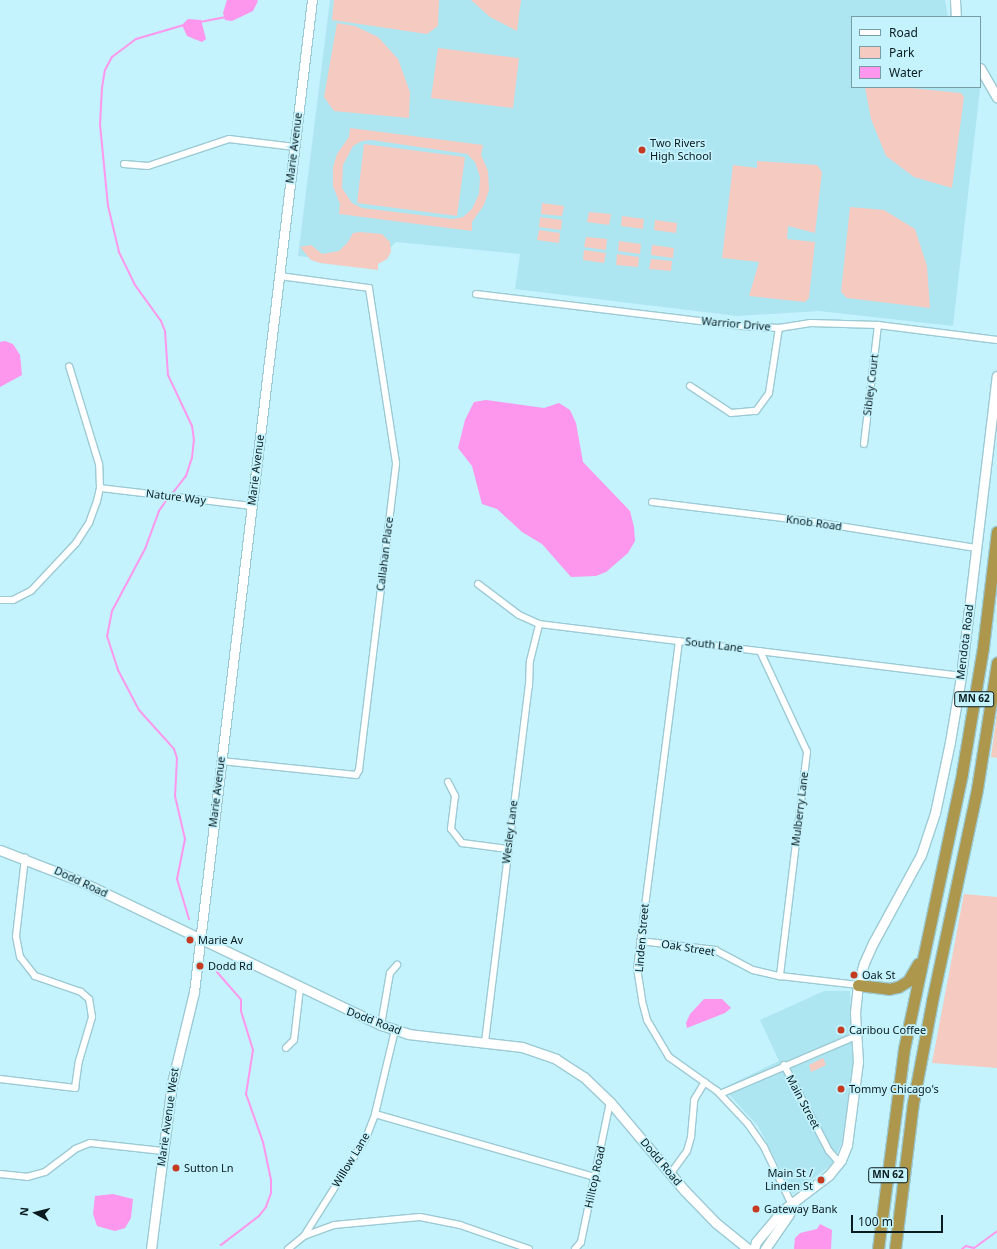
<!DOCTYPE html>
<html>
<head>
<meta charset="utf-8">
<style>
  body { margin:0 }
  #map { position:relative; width:997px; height:1249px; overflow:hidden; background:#c4f3fe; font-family:"Noto Sans",sans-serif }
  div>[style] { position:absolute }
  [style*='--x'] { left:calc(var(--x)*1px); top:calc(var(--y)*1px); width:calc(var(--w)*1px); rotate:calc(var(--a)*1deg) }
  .built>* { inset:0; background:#ade5f1 }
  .green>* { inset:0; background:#f4cac1 }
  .water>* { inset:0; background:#fd96ed }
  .stream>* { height:2px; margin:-1px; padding:0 1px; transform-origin:1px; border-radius:1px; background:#fd96ed }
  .roads { filter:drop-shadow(1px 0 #9ccad4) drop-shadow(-1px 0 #9ccad4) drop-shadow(0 1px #9ccad4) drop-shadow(0 -1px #9ccad4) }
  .street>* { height:6px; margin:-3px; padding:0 3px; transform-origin:3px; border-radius:3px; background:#fff }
  .secondary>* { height:9px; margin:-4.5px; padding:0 4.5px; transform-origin:4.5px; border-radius:4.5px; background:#fff }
  .highway>* { height:11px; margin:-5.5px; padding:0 5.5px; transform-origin:5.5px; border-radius:5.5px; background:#ad974d }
  .dots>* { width:11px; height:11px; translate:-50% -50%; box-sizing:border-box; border:2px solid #c4f3fe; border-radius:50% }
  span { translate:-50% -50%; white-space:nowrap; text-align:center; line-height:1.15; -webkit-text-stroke:3.5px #c4f3fe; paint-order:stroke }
  .shield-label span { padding:1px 3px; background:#c4f3fe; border:1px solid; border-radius:3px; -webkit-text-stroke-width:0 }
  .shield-label { font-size:10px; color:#091b1e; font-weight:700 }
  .poi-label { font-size:11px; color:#091b1e }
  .left { translate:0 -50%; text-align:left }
  .right { translate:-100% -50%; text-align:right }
  .street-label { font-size:11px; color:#091b1e }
  .legend { position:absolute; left:851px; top:16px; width:130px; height:72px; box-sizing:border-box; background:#c4f3fe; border:1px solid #799da4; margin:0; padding:5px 7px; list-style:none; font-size:12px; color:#091b1e }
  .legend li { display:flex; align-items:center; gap:8px; height:20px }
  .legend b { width:20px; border:1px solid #799da4 }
  .north { position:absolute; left:16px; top:1193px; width:40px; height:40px; -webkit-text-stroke:3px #c4f3fe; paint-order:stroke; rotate:277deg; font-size:11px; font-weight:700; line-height:16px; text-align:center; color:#091b1e }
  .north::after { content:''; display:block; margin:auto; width:14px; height:18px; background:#091b1e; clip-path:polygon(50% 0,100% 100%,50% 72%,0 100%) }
  .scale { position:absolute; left:851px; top:1215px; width:92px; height:18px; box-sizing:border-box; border:2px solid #091b1e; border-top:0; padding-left:5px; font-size:12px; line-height:14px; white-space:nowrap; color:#091b1e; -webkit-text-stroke:3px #c4f3fe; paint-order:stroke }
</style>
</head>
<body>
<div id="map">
  <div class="built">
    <i style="clip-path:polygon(330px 0,945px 0,948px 17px,852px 17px,852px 87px,979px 87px,980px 89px,953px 326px,819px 311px,737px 316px,515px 289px,520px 254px,396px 242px,374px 264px,298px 256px)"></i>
    <i style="clip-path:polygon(824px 991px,850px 991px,853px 1069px,842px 1143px,831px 1165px,793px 1194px,758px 1126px,723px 1088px,779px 1061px,760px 1020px)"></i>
  </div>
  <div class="green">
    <i style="clip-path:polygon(334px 0,439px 0,438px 26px,427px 34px,332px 20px)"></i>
    <i style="clip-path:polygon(471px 0,521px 0,517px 31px,490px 17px)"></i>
    <i style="clip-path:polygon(337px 23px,355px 26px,378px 37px,398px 59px,410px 92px,409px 118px,334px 111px,324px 97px)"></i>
    <i style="clip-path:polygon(438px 48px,519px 58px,513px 108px,431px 98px)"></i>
    <i style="clip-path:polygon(865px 87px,900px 87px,961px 93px,964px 97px,952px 188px,914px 177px,886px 156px,871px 119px)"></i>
    <i style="clip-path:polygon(evenodd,350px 128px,483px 145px,481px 155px,488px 171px,489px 190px,484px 205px,472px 222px,472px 231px,339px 214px,340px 204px,333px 186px,333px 167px,337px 154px,349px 137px,350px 128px,371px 140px,467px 154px,475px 162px,480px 177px,479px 194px,472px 209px,463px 217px,453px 219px,362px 208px,352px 203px,342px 188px,343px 165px,353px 146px,362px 141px,371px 140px)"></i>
    <i style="clip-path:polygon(364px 144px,465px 157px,457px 216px,357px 203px)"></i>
    <i style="clip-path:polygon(757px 161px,817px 165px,822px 172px,815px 233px,788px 226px,787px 239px,815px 242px,809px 298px,805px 302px,749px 296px,759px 262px,722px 258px,733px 165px,757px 168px)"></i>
    <i style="clip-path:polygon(542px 203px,564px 206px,562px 216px,541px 214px)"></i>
    <i style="clip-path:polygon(850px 207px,884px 210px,915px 229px,927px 266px,930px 308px,847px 298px,841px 292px)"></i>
    <i style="clip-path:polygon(589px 212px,611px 214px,609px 225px,587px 222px)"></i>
    <i style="clip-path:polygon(622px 216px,644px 219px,643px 229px,621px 226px)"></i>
    <i style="clip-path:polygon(540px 217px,562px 220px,561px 230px,539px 227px)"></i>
    <i style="clip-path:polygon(655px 220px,677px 223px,676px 233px,654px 230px)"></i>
    <i style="clip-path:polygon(539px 230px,560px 233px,559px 243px,537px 240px)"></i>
    <i style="clip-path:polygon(360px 232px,382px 234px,390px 242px,391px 252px,387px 259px,378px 264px,378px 270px,320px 263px,311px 260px,300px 247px,311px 245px,322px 254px,339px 251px,348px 242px,353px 233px)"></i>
    <i style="clip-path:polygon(586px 237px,607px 239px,606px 250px,584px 247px)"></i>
    <i style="clip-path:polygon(619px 241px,641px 244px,640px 254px,618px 251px)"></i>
    <i style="clip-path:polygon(652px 245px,674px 248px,673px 258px,651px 255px)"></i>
    <i style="clip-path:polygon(584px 250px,606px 253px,604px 263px,583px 260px)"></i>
    <i style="clip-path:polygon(617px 254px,639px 257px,638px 267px,616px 265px)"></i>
    <i style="clip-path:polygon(651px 259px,672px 261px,671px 271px,649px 269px)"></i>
    <i style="clip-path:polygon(997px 712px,997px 758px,991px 757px)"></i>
    <i style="clip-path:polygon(964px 894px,997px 897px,997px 1068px,932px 1063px)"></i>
    <i style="clip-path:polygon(823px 1058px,826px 1065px,811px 1072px,809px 1065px)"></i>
  </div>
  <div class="water">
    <i style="clip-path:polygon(227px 0,257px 0,258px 1px,253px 11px,232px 21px,225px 20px,223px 13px)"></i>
    <i style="clip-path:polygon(188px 19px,201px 20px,206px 39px,202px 42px,187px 36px,182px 25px)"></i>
    <i style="clip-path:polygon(5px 341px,13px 344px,20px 355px,22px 375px,0 387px,0 342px)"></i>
    <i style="clip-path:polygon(486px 400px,544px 408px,559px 403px,570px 410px,576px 423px,583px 462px,630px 511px,634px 527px,635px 541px,628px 553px,606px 572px,596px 576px,571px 577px,542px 544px,522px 532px,497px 509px,482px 504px,472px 466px,458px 448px,465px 420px,474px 402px)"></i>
    <i style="clip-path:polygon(704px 999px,722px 999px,731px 1008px,725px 1013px,687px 1028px,686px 1023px,690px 1014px)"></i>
    <i style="clip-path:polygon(113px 1194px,133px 1199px,131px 1218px,125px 1228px,115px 1231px,97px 1226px,93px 1214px,95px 1196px)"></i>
    <i style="clip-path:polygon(820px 1224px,832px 1230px,831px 1249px,794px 1249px,795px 1238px,800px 1233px,817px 1229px)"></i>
  </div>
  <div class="stream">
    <i style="--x:200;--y:22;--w:25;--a:-11"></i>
    <i style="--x:171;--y:495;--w:24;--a:-52"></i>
    <i style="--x:186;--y:476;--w:19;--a:-72"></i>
    <i style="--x:192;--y:458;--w:18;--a:-84"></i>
    <i style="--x:194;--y:440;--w:14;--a:-98"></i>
    <i style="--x:192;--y:426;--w:56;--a:-115.2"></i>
    <i style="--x:168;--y:375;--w:44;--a:-93.9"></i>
    <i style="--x:165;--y:331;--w:11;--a:-112"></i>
    <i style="--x:161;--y:321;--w:44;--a:-125.8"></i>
    <i style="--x:135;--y:285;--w:37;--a:-116"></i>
    <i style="--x:119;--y:252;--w:47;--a:-103.4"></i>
    <i style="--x:108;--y:206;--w:81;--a:-95.6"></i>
    <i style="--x:100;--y:125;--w:37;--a:-87"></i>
    <i style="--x:102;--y:88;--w:18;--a:-81"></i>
    <i style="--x:105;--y:70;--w:15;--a:-62"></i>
    <i style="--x:112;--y:57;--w:30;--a:-37"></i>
    <i style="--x:136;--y:39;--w:50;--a:-16.3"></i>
    <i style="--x:168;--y:498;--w:16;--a:125"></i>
    <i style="--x:159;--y:511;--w:40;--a:110.2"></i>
    <i style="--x:145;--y:549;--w:70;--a:118"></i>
    <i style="--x:112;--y:611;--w:25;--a:101"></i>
    <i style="--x:107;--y:636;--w:36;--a:72"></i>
    <i style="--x:118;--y:670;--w:45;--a:62.3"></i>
    <i style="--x:139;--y:710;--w:52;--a:48.1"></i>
    <i style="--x:174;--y:749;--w:9;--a:72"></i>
    <i style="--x:177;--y:758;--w:38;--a:93"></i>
    <i style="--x:175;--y:796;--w:44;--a:76.9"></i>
    <i style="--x:185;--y:839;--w:41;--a:101.3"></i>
    <i style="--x:177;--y:879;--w:42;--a:73.3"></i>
    <i style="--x:217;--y:972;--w:37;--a:49"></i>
    <i style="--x:241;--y:1000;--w:11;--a:90"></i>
    <i style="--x:241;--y:1011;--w:41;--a:72.9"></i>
    <i style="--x:253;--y:1050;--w:45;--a:99"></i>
    <i style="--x:246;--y:1094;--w:51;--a:70.5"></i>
    <i style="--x:263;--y:1142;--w:38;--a:78"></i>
    <i style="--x:271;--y:1179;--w:14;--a:90"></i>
    <i style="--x:271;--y:1193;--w:15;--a:110"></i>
    <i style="--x:266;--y:1207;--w:11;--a:128"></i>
    <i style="--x:259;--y:1216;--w:48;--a:142.7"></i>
    <i style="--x:962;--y:1249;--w:5;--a:-37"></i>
    <i style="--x:966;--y:1246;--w:8;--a:14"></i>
    <i style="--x:974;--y:1248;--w:29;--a:-36"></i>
  </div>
  <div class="roads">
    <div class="street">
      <i style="--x:124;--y:164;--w:24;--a:5"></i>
      <i style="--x:148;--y:166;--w:85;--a:-18.4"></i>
      <i style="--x:229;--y:139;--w:66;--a:6.9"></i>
      <i style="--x:476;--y:294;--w:267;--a:6.9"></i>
      <i style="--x:741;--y:326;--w:38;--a:3"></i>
      <i style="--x:779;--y:328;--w:32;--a:-9"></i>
      <i style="--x:811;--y:323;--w:67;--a:1.7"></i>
      <i style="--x:878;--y:325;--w:120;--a:7.2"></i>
      <i style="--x:690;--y:386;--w:49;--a:33.4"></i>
      <i style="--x:731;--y:413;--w:25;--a:-5"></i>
      <i style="--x:756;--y:411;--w:22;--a:-54"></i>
      <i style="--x:769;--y:393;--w:66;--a:-81.3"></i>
      <i style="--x:864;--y:444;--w:120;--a:-83.3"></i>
      <i style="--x:100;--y:488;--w:152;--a:6.8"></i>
      <i style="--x:652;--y:502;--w:163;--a:7"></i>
      <i style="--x:814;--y:522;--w:164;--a:9.1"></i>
      <i style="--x:478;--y:584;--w:51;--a:37.1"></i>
      <i style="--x:519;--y:615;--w:22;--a:24"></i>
      <i style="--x:539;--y:624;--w:425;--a:7"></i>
      <i style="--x:0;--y:600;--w:13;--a:0"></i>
      <i style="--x:13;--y:600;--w:20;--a:-27"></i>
      <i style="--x:31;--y:591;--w:66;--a:-46.8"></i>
      <i style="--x:76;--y:543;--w:24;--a:-57"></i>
      <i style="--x:89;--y:523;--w:23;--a:-70"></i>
      <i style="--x:97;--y:501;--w:13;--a:-77"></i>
      <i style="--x:100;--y:488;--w:24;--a:-92"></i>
      <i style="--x:99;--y:464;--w:102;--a:-107"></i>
      <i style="--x:679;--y:641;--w:330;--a:97.3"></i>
      <i style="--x:637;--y:968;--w:33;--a:81"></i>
      <i style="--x:642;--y:1001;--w:20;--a:75"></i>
      <i style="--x:647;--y:1020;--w:43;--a:59.3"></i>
      <i style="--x:669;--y:1057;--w:59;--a:35.3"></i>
      <i style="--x:717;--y:1091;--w:45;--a:46.8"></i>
      <i style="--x:748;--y:1124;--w:28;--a:55"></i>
      <i style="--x:764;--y:1147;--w:64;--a:64.2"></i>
      <i style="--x:760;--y:651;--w:111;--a:65"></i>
      <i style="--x:807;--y:752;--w:226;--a:96.9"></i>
      <i style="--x:221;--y:761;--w:136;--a:5.9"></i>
      <i style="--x:356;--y:775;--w:6;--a:-59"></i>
      <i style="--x:359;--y:770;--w:309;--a:-83.1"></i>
      <i style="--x:396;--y:463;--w:177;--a:-98.8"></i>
      <i style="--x:369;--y:288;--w:91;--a:-172.4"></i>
      <i style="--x:448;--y:782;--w:16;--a:63"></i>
      <i style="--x:455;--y:796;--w:33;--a:97"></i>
      <i style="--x:451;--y:829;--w:18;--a:52"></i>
      <i style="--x:462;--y:843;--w:46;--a:7.4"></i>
      <i style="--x:640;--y:941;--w:76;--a:6.8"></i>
      <i style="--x:715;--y:950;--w:43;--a:27.8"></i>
      <i style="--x:753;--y:970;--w:28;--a:13"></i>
      <i style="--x:780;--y:976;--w:79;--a:6.6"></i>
      <i style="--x:381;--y:1025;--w:53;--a:-80.2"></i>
      <i style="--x:390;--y:973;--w:11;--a:-49"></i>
      <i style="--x:485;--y:1042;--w:359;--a:-83"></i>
      <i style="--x:529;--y:686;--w:25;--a:-88"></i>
      <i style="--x:530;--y:661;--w:38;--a:-76"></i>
      <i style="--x:286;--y:1048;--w:11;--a:-45"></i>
      <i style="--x:294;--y:1040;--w:52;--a:-83.4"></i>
      <i style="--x:784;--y:1065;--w:97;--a:62.4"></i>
      <i style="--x:829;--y:1151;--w:15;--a:48"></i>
      <i style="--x:0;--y:1079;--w:76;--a:6.8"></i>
      <i style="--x:75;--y:1088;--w:27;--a:-82"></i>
      <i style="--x:79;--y:1061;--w:46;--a:-73.5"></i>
      <i style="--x:92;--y:1017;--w:18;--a:-99"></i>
      <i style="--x:89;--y:999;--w:11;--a:-139"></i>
      <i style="--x:81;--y:992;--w:49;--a:-160.8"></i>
      <i style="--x:35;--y:976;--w:24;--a:-128"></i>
      <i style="--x:20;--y:957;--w:21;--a:-101"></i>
      <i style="--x:16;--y:936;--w:79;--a:-83.4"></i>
      <i style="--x:720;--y:1094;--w:148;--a:-23.1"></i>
      <i style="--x:375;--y:1114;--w:229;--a:16"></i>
      <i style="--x:671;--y:1173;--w:27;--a:-54"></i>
      <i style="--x:687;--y:1151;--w:15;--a:-74"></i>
      <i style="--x:691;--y:1137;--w:37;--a:-85"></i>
      <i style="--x:694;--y:1100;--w:21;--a:-59"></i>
      <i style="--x:0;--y:1174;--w:27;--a:6"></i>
      <i style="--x:27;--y:1177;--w:19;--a:-16"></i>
      <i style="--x:45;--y:1172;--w:38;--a:-37"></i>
      <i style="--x:75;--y:1149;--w:16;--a:-22"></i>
      <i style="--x:90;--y:1143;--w:73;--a:6.3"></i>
      <i style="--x:304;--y:1236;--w:116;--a:-57.7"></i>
      <i style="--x:366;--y:1138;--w:26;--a:-69"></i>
      <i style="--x:375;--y:1114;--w:86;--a:-76.6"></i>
      <i style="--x:288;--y:1249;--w:21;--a:-39"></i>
      <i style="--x:304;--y:1236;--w:32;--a:-20"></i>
      <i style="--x:334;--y:1225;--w:86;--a:-5.3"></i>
      <i style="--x:420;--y:1217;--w:41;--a:11.3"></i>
      <i style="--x:460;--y:1225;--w:73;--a:19.2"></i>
      <i style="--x:575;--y:1249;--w:9;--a:-49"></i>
      <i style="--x:581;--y:1242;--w:143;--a:-78.3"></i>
    </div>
    <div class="secondary">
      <i style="--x:955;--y:0;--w:17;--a:87"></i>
      <i style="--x:980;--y:68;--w:34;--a:60"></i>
      <i style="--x:0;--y:850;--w:86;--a:21.2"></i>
      <i style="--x:80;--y:881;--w:334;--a:25.6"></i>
      <i style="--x:381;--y:1025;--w:28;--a:18"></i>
      <i style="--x:408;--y:1034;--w:115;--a:6.5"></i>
      <i style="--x:522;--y:1047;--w:36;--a:19"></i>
      <i style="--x:556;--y:1059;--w:33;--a:33"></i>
      <i style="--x:584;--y:1077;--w:36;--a:44"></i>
      <i style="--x:610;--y:1102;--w:116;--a:49.9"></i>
      <i style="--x:685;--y:1191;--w:45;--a:45.9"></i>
      <i style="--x:716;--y:1223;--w:41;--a:39.1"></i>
      <i style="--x:151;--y:1249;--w:167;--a:-82.8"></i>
      <i style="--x:172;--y:1083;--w:94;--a:-76.4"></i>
      <i style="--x:194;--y:992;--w:999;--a:-83.22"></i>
      <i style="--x:754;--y:1249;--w:7;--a:-74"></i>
      <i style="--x:756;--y:1242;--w:42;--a:-49.8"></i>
      <i style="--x:783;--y:1210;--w:58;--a:-37.3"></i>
      <i style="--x:829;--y:1175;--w:19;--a:-51"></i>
      <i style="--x:841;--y:1160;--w:16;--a:-68"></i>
      <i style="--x:847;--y:1145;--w:84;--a:-82.5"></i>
      <i style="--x:858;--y:1062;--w:49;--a:-93.5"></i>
      <i style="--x:855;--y:1013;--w:28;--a:-84"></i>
      <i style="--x:858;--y:985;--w:23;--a:-75"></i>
      <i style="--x:864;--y:963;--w:22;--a:-66"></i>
      <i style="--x:873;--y:943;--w:100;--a:-61.4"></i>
      <i style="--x:921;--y:855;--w:44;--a:-71.6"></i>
      <i style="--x:935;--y:813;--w:73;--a:-78.1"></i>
      <i style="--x:950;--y:742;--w:67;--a:-80.5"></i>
      <i style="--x:961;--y:676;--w:302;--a:-83.2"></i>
      <i style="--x:765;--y:1249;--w:42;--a:-55.6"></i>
      <i style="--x:789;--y:1214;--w:9;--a:-72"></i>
    </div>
    <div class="highway">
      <i style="--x:858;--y:985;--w:31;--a:7"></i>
      <i style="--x:889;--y:989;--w:9;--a:-13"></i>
      <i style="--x:898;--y:987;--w:12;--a:-31"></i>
      <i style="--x:908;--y:981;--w:20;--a:-60"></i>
      <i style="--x:878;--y:1249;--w:202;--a:-82.6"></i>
      <i style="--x:904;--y:1049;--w:282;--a:-78.1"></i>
      <i style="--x:962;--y:773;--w:128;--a:-80.5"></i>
      <i style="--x:983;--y:647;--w:116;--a:-83.1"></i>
      <i style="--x:895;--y:1249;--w:147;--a:-83"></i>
      <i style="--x:913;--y:1103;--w:104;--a:-79.4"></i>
      <i style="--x:932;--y:1001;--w:217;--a:-78"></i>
      <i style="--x:977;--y:789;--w:128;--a:-81"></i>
    </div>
  </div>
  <div class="dots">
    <i style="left:642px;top:150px;background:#c53a20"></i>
    <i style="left:190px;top:940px;background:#c53a20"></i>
    <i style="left:200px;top:966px;background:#c53a20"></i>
    <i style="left:854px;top:975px;background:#c53a20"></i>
    <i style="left:841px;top:1030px;background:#c53a20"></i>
    <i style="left:841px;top:1089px;background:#c53a20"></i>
    <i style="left:176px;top:1168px;background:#c53a20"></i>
    <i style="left:821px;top:1180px;background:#c53a20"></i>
    <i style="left:756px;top:1209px;background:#c53a20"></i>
  </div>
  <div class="shield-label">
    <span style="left:974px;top:699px">MN 62</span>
    <span style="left:888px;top:1175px">MN 62</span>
  </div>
  <div class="poi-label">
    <span class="left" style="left:650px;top:150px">Two Rivers<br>High School</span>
    <span class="left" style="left:198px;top:940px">Marie Av</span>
    <span class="left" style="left:208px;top:966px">Dodd Rd</span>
    <span class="left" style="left:862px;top:975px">Oak St</span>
    <span class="left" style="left:849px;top:1030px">Caribou Coffee</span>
    <span class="left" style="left:849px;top:1089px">Tommy Chicago's</span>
    <span class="left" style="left:184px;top:1168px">Sutton Ln</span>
    <span class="right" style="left:813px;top:1180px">Main St /<br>Linden St</span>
    <span class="left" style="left:764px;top:1209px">Gateway Bank</span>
  </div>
  <div class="street-label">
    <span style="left:294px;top:148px;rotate:-83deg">Marie Avenue</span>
    <span style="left:736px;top:324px;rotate:5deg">Warrior Drive</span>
    <span style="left:871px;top:385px;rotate:-83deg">Sibley Court</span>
    <span style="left:256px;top:470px;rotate:-83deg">Marie Avenue</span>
    <span style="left:176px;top:497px;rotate:7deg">Nature Way</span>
    <span style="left:814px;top:523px;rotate:8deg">Knob Road</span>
    <span style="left:385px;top:554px;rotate:-83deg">Callahan Place</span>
    <span style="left:965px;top:642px;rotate:-83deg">Mendota Road</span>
    <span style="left:714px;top:645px;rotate:7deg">South Lane</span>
    <span style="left:217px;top:792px;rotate:-83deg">Marie Avenue</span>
    <span style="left:800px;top:809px;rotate:-83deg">Mulberry Lane</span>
    <span style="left:510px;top:832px;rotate:-83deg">Wesley Lane</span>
    <span style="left:81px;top:882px;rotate:25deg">Dodd Road</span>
    <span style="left:642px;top:938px;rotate:-85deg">Linden Street</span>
    <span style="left:688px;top:948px;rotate:9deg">Oak Street</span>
    <span style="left:374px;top:1021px;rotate:21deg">Dodd Road</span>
    <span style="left:803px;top:1102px;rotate:62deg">Main Street</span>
    <span style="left:168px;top:1117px;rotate:-82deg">Marie Avenue West</span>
    <span style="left:351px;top:1160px;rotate:-59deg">Willow Lane</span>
    <span style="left:661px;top:1162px;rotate:50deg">Dodd Road</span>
    <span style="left:595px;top:1177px;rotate:-78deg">Hilltop Road</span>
  </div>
  <ul class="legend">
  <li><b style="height:5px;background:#fff"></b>Road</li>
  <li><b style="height:11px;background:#f4cac1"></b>Park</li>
  <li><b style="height:11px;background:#fd96ed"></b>Water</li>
  </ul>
  <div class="north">N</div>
  <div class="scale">100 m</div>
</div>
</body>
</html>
